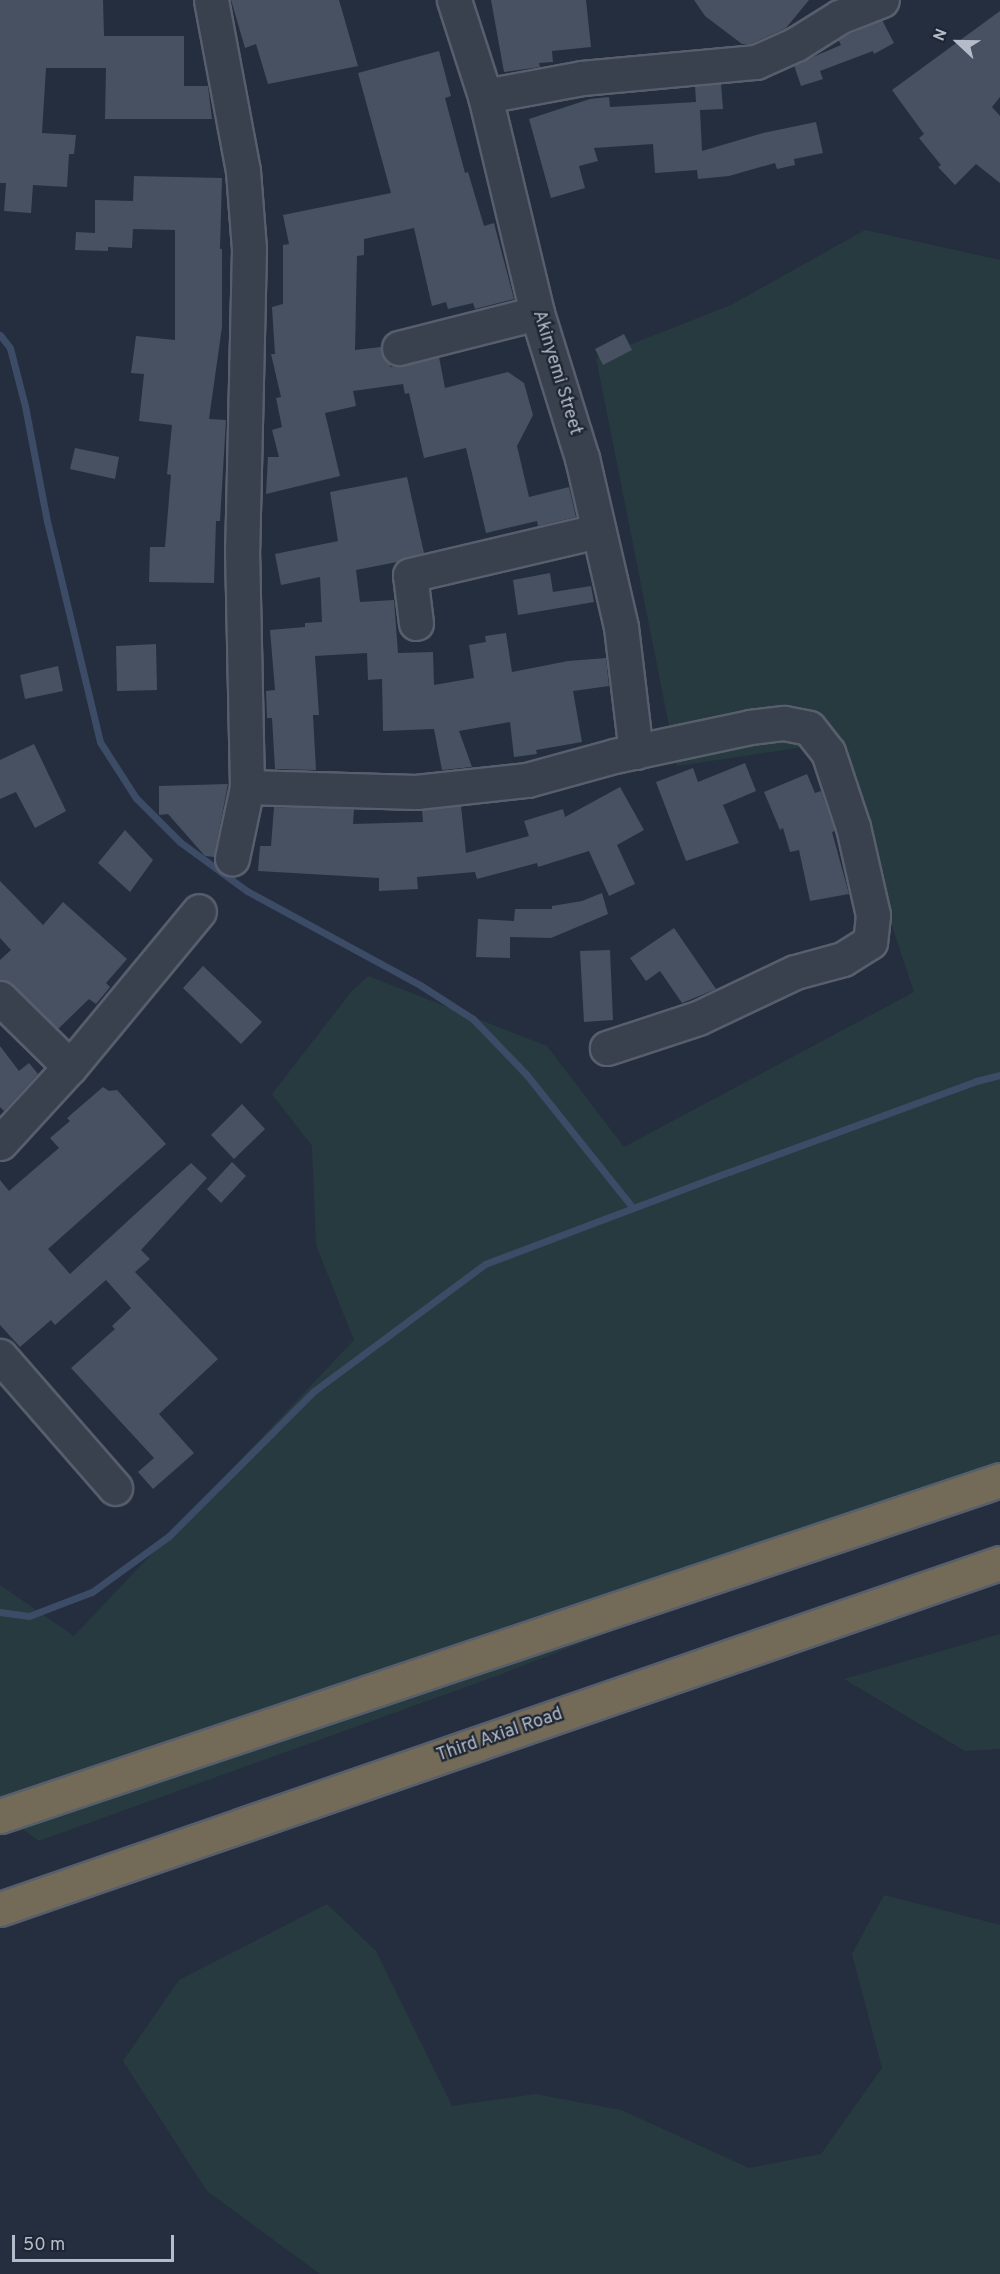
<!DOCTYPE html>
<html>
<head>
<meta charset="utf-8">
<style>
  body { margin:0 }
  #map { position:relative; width:1000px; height:2274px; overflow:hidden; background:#252e3e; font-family:Overpass,sans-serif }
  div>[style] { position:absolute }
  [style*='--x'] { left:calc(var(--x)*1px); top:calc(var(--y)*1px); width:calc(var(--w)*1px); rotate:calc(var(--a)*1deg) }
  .green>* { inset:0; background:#273a3f }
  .stream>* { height:7px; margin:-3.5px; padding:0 3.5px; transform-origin:3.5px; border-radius:3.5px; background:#3c4b66 }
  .building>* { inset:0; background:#475162 }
  .roads { filter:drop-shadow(2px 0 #575e6c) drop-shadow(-2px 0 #575e6c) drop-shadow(0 2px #575e6c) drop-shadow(0 -2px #575e6c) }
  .minor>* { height:33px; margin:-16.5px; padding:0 16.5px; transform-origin:16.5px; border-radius:16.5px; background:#39404e }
  .highway>* { height:33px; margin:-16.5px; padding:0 16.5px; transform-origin:16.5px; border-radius:16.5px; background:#736a57 }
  span { translate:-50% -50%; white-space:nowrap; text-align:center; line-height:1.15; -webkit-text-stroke:4.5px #1e2533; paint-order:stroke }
  .street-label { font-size:18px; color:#b5bcc9 }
  .north { position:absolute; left:928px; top:12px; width:60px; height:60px; -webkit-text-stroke:4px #1e2533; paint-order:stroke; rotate:292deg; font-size:16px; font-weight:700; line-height:24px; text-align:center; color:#b5bcc9 }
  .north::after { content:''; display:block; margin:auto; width:21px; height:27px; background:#b5bcc9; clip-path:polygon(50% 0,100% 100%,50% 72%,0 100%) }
  .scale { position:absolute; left:12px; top:2235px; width:162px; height:27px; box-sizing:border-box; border:3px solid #b5bcc9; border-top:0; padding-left:8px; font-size:18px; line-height:21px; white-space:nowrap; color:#b5bcc9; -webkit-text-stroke:4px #1e2533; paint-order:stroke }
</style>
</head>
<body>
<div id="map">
  <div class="green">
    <i style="clip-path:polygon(865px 230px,1000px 260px,1000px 1480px,499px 1675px,39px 1841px,0 1813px,0 1585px,74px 1636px,354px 1340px,316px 1245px,312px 1146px,272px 1094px,351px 992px,368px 976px,547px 1046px,624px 1147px,914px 992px,831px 743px,677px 766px,596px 358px,731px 305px)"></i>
    <i style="clip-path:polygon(1000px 1634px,1000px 1749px,965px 1751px,844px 1679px)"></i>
    <i style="clip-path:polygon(884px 1895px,1000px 1925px,1000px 2274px,320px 2274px,207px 2191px,123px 2061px,179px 1980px,327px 1904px,376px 1951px,452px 2106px,535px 2094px,621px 2110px,749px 2168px,821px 2154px,882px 2068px,852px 1954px)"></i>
  </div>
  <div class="stream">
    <i style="--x:0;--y:335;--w:16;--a:52"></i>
    <i style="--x:10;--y:348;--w:60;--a:75.5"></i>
    <i style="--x:25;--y:406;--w:117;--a:79.2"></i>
    <i style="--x:47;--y:521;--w:227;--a:76.5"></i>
    <i style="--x:100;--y:742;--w:67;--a:57.3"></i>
    <i style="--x:136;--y:798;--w:62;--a:45"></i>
    <i style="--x:180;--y:842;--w:83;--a:36.2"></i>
    <i style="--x:247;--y:891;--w:197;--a:28.5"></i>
    <i style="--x:420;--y:985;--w:63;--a:32.7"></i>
    <i style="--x:473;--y:1019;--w:76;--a:46.1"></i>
    <i style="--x:526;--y:1074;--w:171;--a:51.4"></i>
    <i style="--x:0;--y:1612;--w:29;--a:8"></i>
    <i style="--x:29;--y:1616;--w:67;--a:-20.9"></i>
    <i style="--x:92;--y:1592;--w:95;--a:-36"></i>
    <i style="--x:169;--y:1536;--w:205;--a:-45"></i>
    <i style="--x:314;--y:1391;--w:213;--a:-36.6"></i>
    <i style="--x:485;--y:1264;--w:261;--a:-20.7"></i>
    <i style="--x:729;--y:1172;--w:263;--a:-20.2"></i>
    <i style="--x:976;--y:1081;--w:25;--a:-14"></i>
  </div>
  <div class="building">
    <i style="clip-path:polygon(0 0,103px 0,104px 36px,184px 36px,184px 86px,208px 86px,212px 119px,105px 119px,106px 68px,46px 68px,42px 133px,76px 135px,74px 154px,69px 154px,67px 187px,33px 185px,31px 213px,4px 211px,6px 183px,0 183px)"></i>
    <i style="clip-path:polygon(231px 0,339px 0,358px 66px,268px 84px,256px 44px,245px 48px)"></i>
    <i style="clip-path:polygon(491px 0,586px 0,591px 47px,552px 51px,553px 62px,539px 63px,540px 67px,504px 72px)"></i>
    <i style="clip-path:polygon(694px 0,809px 0,786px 28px,751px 44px,742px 44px,705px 16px)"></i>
    <i style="clip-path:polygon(1000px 11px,1000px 97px,992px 107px,1000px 116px,1000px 183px,976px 164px,955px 185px,938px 167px,941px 165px,919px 138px,924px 134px,892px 90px)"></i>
    <i style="clip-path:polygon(882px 20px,894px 43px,874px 54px,873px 51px,820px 71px,823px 79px,801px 86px,794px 65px,841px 45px,838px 39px,841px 38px)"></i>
    <i style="clip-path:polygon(439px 51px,451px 96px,445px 98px,465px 173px,468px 172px,484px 226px,494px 223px,514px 299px,475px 309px,473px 303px,448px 309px,446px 302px,432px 306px,414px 228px,364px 239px,364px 255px,357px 256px,355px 350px,381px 347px,381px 353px,391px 367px,439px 357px,445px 388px,508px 372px,524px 383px,533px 415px,517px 446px,529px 497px,569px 487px,576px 517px,538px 526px,537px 521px,486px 533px,466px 448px,424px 458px,409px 393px,405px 394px,403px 384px,353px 391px,356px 406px,325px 413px,340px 476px,266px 494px,268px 457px,279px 457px,272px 430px,282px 427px,276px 398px,281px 397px,271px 354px,275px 354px,272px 307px,283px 304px,283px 245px,289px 244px,283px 215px,391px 193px,358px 73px)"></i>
    <i style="clip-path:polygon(721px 84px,723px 109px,700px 110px,702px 151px,763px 133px,816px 122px,823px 153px,794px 159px,795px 165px,777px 169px,775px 163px,729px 176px,698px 179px,697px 170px,655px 173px,653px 144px,594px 148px,598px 161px,579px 166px,585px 188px,551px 198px,529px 119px,590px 99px,609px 97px,610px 107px,696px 102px,695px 86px)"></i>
    <i style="clip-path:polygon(134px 176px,222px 178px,220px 249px,222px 249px,222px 327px,209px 419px,226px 420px,220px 521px,216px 521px,214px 583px,149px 582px,150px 547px,165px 547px,171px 475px,167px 474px,172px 425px,139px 421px,144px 374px,131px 373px,136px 336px,175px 340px,175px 230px,133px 229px,132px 248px,108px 247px,108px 251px,75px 250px,76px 232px,95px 233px,95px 200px,133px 201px)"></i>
    <i style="clip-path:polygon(624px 334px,632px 350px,603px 365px,595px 349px)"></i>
    <i style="clip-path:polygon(75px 448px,119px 457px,115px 479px,70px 469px)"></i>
    <i style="clip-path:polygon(407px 477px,424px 553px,397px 562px,356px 570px,360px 602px,394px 600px,398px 653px,433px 652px,434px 685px,474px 678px,469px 645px,486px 642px,485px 636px,506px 633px,512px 672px,568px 661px,606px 658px,609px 686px,573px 691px,582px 742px,536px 750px,537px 754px,514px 757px,510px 722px,459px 731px,472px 767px,442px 770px,434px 729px,383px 731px,382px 679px,368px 680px,367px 653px,315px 656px,319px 715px,313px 715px,316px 770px,275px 769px,272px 718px,267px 718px,266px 691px,275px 690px,270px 630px,305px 627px,305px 623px,322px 622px,320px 577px,281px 585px,275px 554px,338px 541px,330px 492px)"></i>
    <i style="clip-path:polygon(550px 573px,553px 592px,591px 586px,594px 602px,518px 615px,513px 580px)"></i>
    <i style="clip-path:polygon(156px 644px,157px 690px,117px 691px,116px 646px)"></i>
    <i style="clip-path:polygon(58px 666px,63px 691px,25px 699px,20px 675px)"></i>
    <i style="clip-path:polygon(34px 744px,66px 811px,35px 828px,16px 792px,0 799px,0 760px)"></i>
    <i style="clip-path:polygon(745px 763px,756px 791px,723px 805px,739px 843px,686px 861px,656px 782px,693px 768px,698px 782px)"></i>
    <i style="clip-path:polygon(807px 774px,815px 793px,821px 791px,835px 831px,832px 832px,849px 894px,810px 901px,799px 850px,790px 852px,783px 828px,780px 830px,764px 792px)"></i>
    <i style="clip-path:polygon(228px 784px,214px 857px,205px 856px,168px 814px,159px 815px,159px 786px)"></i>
    <i style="clip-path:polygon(620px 787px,644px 830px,617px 845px,635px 884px,609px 896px,589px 851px,538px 867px,537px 863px,477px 879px,475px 872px,417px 877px,418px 889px,379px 891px,379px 878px,258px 871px,260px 846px,271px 846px,274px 807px,354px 809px,353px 824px,423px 822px,422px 810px,461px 806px,466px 853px,529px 836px,524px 821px,563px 809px,565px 817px)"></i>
    <i style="clip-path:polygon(125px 830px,153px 860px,130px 892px,98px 863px)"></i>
    <i style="clip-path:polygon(0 881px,43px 925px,63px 902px,127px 959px,106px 983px,110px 987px,96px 1004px,89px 999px,58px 1029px,13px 985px,0 980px,0 960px,11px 950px,0 938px)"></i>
    <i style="clip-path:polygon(602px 893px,608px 914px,551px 938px,510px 937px,510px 958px,476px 957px,478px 919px,514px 921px,515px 909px,552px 909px,552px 906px,582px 901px)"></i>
    <i style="clip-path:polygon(674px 928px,716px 989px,682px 1003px,660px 971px,646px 981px,630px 958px)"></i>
    <i style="clip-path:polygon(610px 950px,613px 1020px,584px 1022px,580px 951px)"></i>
    <i style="clip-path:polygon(203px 966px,262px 1022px,241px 1044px,183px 988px)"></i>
    <i style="clip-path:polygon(0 1046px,19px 1071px,29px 1063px,38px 1074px,4px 1111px,0 1107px)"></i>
    <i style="clip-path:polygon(103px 1087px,109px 1091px,117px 1090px,166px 1144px,48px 1249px,70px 1274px,191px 1163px,207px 1178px,141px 1250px,150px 1259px,135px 1272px,218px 1359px,159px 1414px,194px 1453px,153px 1489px,138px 1472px,154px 1458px,71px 1368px,115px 1329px,112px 1326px,131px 1308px,106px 1280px,55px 1325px,51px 1320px,20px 1347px,0 1325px,0 1180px,9px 1191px,59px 1148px,50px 1138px,70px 1121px,67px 1118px)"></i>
    <i style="clip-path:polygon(242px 1104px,265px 1129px,234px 1159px,211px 1135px)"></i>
    <i style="clip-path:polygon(232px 1162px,246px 1176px,221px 1203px,207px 1189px)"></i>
  </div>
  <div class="roads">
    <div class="minor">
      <i style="--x:211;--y:0;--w:174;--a:79.4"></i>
      <i style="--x:243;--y:171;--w:78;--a:85.6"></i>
      <i style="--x:249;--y:249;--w:299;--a:91.3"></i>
      <i style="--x:242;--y:548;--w:239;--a:88.8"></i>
      <i style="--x:247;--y:787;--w:73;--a:101.9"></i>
      <i style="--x:454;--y:0;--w:101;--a:72.1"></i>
      <i style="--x:485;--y:96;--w:223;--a:76.5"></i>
      <i style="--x:537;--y:313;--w:152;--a:72.8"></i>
      <i style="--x:582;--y:458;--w:173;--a:77"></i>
      <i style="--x:621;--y:627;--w:126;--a:83.2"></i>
      <i style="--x:485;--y:96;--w:99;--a:-10.5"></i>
      <i style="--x:582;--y:78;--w:175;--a:-5.3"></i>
      <i style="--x:756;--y:62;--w:44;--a:-24.2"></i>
      <i style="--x:796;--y:44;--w:51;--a:-32.1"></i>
      <i style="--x:839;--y:17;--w:46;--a:-21.6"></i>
      <i style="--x:399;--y:348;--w:142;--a:-14.2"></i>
      <i style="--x:416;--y:623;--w:48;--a:-97.1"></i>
      <i style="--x:410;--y:575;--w:193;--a:-13.2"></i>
      <i style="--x:247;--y:787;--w:169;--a:1.7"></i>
      <i style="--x:416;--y:792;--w:112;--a:-6.2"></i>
      <i style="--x:527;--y:780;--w:90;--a:-15.4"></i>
      <i style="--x:614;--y:756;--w:139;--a:-12"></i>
      <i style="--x:750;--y:727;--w:34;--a:-7"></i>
      <i style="--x:784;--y:723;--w:25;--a:11"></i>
      <i style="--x:809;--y:728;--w:31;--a:52"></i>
      <i style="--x:828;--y:752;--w:79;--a:71.6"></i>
      <i style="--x:853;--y:827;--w:90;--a:77.2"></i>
      <i style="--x:873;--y:915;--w:27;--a:96"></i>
      <i style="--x:870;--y:942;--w:32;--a:148"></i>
      <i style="--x:843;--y:959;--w:50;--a:164.8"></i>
      <i style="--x:795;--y:972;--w:107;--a:154.6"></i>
      <i style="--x:698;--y:1018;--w:96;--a:161.8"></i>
      <i style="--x:0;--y:998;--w:98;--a:44.6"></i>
      <i style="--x:0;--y:1143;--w:103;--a:-47.4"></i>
      <i style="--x:70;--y:1067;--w:202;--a:-50.4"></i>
      <i style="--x:0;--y:1356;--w:175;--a:48.9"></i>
    </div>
    <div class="highway">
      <i style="--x:0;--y:1816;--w:1055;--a:-18.57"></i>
      <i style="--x:0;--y:1909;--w:1058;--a:-19.09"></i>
    </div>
  </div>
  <div class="street-label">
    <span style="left:556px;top:373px;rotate:73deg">Akinyemi Street</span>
    <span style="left:500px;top:1736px;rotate:-19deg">Third Axial Road</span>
  </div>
  <div class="north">N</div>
  <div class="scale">50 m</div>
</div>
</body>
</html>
